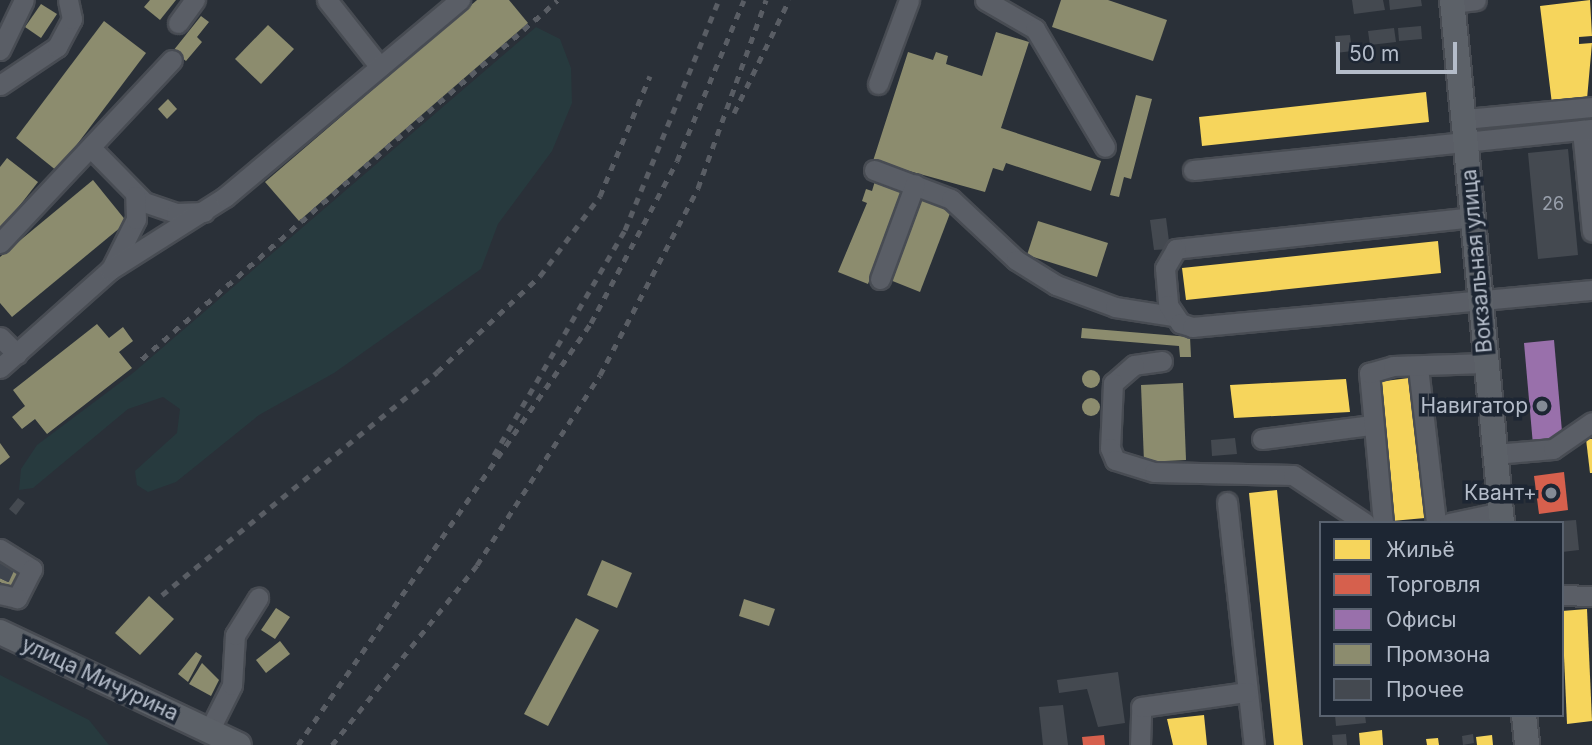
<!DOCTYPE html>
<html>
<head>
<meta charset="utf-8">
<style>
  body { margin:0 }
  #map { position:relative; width:1592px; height:745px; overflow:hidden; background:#2a3038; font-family:Inter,sans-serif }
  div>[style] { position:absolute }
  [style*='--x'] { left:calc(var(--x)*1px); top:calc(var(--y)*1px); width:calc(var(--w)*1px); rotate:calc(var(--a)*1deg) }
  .green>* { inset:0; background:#273a3e }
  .homes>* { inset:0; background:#f6d55c }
  .shops>* { inset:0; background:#d6604d }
  .offices>* { inset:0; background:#9970ab }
  .industry>* { inset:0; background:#8c8c6e }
  .round { border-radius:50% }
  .building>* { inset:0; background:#444950 }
  .minor-tunnel>* { height:19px; margin-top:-9.5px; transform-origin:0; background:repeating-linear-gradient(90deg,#3f454e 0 19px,transparent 0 29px) }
  .roads { filter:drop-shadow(2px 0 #484c53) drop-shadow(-2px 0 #484c53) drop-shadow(0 2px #484c53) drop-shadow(0 -2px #484c53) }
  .minor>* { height:19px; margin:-9.5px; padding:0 9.5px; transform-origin:9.5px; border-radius:9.5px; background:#5a5e66 }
  .major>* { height:24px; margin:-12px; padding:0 12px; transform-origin:12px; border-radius:12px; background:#5c6168 }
  .rail>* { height:5px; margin-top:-2.5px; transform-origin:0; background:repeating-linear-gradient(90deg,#595d64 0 7px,transparent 0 14px) }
  .dots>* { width:19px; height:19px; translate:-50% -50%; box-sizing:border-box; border:4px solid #1d2633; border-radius:50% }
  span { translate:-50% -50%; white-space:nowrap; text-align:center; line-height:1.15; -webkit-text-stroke:7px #1d2633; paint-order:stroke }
  .number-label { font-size:18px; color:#989fab }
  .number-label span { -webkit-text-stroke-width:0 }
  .street-label { font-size:21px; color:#b4bcc9 }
  .poi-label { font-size:21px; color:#b4bcc9 }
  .right { translate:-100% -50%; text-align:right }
  .legend { position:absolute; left:1319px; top:521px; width:245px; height:196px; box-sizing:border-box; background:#1d2633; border:2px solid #59626f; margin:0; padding:9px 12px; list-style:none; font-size:21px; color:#b4bcc9 }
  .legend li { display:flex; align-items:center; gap:14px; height:35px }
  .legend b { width:35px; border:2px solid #59626f }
  .scale { position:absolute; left:1336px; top:42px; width:121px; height:32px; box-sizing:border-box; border:4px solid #b4bcc9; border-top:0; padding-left:9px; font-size:21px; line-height:24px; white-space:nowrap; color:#b4bcc9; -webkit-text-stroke:5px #1d2633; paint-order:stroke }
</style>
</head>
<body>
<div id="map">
  <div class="green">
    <i style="clip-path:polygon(536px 27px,560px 39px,571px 68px,572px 103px,552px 151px,498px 224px,481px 269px,334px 373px,259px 415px,176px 482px,148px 492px,137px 485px,135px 471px,177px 433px,180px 409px,163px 397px,128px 409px,33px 488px,19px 490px,21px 469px,37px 445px,133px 373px)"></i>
    <i style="clip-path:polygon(0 675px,89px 720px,109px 745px,0 745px)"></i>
  </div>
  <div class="homes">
    <i style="clip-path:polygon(1590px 0,1592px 36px,1579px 37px,1579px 44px,1592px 43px,1587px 99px,1552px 104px,1540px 6px)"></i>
    <i style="clip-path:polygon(1426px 92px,1429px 122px,1202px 146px,1199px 117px)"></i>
    <i style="clip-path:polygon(1438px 241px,1441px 273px,1186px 300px,1182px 268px)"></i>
    <i style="clip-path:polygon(1409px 378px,1425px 518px,1392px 521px,1377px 382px)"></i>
    <i style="clip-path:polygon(1346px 379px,1350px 412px,1234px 418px,1230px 385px)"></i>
    <i style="clip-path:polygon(1586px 439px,1592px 439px,1592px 473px,1590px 473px)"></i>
    <i style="clip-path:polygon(1277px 490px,1303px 745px,1274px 745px,1249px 493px)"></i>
    <i style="clip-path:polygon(1587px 609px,1592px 721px,1567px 724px,1562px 611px)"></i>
    <i style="clip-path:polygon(1204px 715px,1207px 745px,1173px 745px,1167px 719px)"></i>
    <i style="clip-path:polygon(1382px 730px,1383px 745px,1360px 745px,1359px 733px)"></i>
    <i style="clip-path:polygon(1492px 735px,1493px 745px,1477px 745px,1476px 737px)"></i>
    <i style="clip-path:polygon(1438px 738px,1439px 745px,1427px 745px,1426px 739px)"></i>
  </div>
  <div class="shops">
    <i style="clip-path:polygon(1564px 472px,1568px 510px,1539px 514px,1534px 476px)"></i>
    <i style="clip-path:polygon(1104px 735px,1105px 745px,1083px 745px,1082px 737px)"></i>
  </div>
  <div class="offices">
    <i style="clip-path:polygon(1554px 340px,1563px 443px,1533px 445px,1524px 343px)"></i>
  </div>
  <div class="industry">
    <i style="clip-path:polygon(150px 0,176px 0,160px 20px,144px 7px)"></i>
    <i style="clip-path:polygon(477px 0,509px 0,528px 23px,299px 221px,265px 182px)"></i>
    <i style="clip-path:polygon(1061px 0,1108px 0,1167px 20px,1153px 61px,1052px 27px)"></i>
    <i style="clip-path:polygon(41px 4px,57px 14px,41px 38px,25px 27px)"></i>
    <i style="clip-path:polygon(201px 16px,209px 22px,197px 37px,202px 42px,186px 61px,173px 51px)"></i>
    <i style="clip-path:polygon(104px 21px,146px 53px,57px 171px,16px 138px)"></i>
    <i style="clip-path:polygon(268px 25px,294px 49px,261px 84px,235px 59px)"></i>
    <i style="clip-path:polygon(996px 32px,1029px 42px,1001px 128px,1101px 161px,1091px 191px,1006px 163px,1003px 171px,993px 168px,985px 192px,873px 161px,908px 52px,933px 60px,936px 52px,948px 56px,946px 64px,982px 76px)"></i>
    <i style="clip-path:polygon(1136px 95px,1152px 99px,1131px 179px,1124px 177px,1119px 197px,1110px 195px)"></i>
    <i style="clip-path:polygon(168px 99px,177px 109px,167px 119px,158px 109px)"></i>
    <i style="clip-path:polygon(7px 158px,38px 182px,0 231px,0 167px)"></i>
    <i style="clip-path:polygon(93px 180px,127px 222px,12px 317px,0 303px,0 257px)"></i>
    <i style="clip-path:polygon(875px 181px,902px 191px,868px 284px,838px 272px,867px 203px,862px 201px,866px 189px,872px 191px)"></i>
    <i style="clip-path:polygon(922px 197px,952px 208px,920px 292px,890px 280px)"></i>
    <i style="clip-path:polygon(1038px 221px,1108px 243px,1097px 277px,1027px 255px)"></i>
    <i style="clip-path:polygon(97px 324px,109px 338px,123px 327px,133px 341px,119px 352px,132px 368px,47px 434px,35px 419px,22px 429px,12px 417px,25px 406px,13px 390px)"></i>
    <i style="clip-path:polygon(1082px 328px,1190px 337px,1191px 357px,1180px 357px,1179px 346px,1081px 338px)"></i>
    <i class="round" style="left:1082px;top:370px;width:18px;height:18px"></i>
    <i style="clip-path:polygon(1183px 383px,1186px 460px,1144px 462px,1141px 385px)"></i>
    <i class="round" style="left:1082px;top:398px;width:18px;height:18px"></i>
    <i style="clip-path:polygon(0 443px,10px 457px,0 465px)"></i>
    <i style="clip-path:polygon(602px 560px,632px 573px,617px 608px,587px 595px)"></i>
    <i style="clip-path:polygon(0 563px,27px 576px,20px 592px,0 582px)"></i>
    <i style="clip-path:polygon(149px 596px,174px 619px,140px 655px,115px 633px)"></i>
    <i style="clip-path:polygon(744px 599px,775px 609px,769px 626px,739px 616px)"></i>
    <i style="clip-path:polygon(276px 608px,290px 617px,275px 639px,261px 630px)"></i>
    <i style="clip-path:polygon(576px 618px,599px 630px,548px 726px,524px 714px)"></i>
    <i style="clip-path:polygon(280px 641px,290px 654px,266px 673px,256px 660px)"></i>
    <i style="clip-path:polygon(196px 652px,202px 656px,188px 682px,178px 674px)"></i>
    <i style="clip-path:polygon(202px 663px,219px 680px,211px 696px,189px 684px)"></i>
  </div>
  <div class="building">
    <i style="clip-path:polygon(1352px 0,1383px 0,1385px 10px,1354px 14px)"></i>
    <i style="clip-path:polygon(1389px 0,1421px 0,1422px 6px,1390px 10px)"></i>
    <i style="clip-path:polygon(1421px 26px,1422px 39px,1399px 41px,1398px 28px)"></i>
    <i style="clip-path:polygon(1394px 28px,1396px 42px,1370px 45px,1368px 31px)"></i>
    <i style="clip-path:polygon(1350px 35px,1352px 51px,1336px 53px,1335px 36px)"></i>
    <i style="clip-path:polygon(1568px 149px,1578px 255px,1538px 259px,1528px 153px)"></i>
    <i style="clip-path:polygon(1166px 218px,1170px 249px,1154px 250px,1150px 220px)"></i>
    <i style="clip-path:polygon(1235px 438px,1237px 454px,1212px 456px,1211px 440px)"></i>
    <i style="clip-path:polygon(18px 498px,25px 503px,16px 515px,9px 509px)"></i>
    <i style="clip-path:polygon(1576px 520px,1579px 550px,1562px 552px,1562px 521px)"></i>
    <i style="clip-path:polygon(1118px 672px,1125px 723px,1098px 727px,1087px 689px,1059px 693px,1057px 680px)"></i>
    <i style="clip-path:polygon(1063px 705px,1068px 745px,1043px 745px,1039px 707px)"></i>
    <i style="clip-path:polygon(1335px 715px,1365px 715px,1366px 723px,1336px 726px)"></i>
    <i style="clip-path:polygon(1346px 734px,1347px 745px,1333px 745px,1332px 735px)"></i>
    <i style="clip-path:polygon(1473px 734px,1474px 743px,1463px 745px,1462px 736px)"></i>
  </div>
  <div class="minor-tunnel">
    <i style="--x:0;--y:578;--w:14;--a:-65"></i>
  </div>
  <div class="roads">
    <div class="minor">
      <i style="--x:327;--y:0;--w:85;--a:51.7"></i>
      <i style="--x:985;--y:0;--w:58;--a:30.1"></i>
      <i style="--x:1035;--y:29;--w:137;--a:59.3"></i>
      <i style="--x:1453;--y:3;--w:23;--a:-7"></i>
      <i style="--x:178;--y:23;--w:29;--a:-54"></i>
      <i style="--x:0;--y:50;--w:55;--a:-64.4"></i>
      <i style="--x:878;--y:84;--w:90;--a:-69.7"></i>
      <i style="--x:0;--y:85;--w:69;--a:-33.7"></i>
      <i style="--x:57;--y:47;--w:32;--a:-62"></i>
      <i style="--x:72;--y:19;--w:19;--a:-102"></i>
      <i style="--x:1465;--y:119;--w:128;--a:-5.4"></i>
      <i style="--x:1582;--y:130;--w:102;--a:84.4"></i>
      <i style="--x:92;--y:149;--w:74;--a:45.5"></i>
      <i style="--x:144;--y:202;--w:34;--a:19"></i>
      <i style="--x:176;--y:213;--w:28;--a:-2"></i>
      <i style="--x:874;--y:170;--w:82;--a:20.6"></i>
      <i style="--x:951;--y:199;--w:89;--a:43.2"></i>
      <i style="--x:1016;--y:260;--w:47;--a:32"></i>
      <i style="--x:1056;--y:285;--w:63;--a:20.4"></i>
      <i style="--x:1115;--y:307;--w:59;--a:8.8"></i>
      <i style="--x:1193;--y:170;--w:401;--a:-5.9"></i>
      <i style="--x:1474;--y:217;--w:300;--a:173.9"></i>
      <i style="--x:1176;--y:249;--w:22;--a:120"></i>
      <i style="--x:1165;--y:268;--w:37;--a:85"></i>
      <i style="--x:1168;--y:305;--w:22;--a:56"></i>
      <i style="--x:1180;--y:323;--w:13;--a:18"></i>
      <i style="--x:1192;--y:327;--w:402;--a:-5.3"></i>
      <i style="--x:0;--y:243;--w:251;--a:-46.8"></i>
      <i style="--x:111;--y:269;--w:56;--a:-63.4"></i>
      <i style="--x:136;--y:219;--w:23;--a:-92"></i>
      <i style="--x:880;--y:279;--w:101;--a:-69.8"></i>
      <i style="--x:0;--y:337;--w:24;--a:45"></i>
      <i style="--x:1162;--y:361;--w:28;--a:172"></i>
      <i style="--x:1134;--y:365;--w:28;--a:139"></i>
      <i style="--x:1113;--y:383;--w:65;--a:92.6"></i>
      <i style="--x:1110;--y:448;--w:13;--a:67"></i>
      <i style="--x:1115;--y:460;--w:41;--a:17.1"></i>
      <i style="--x:1154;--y:472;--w:139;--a:1.2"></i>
      <i style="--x:1293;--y:475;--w:87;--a:33.7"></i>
      <i style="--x:1418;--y:367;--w:157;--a:83.4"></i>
      <i style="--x:0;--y:368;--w:147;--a:-41.7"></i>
      <i style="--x:110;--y:270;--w:136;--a:-32.4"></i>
      <i style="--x:225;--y:197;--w:307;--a:-40"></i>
      <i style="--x:1262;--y:439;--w:111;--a:-7.3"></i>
      <i style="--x:1495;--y:454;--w:58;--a:-4.9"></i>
      <i style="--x:1553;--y:449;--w:47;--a:-34.7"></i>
      <i style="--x:1227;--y:502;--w:244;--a:83.7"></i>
      <i style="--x:1383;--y:523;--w:151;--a:-95.3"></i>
      <i style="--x:1369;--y:373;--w:25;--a:-16"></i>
      <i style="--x:1393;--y:366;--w:93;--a:-1.8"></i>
      <i style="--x:1449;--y:523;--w:53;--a:-11.9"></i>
      <i style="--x:0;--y:549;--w:38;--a:32"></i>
      <i style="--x:32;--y:569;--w:33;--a:117"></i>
      <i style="--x:17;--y:598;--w:17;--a:-167"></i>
      <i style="--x:1562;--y:595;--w:30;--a:2"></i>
      <i style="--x:209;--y:731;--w:51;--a:-63.4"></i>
      <i style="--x:232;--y:685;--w:50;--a:-86.6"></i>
      <i style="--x:235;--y:635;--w:44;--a:-58.1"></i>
      <i style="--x:1140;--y:745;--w:38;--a:-88"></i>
      <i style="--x:1141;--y:707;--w:107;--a:-8.1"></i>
    </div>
    <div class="major">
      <i style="--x:1452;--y:0;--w:525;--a:84.54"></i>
      <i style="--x:0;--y:632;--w:264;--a:25.3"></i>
      <i style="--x:1524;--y:715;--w:30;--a:84"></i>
    </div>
  </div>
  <div class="rail">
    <i style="--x:734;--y:113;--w:126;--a:-64"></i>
    <i style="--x:142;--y:359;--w:549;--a:-40.79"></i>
    <i style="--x:494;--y:455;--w:260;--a:-59.8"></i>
    <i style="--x:625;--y:230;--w:248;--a:-67.8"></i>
    <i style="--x:162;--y:595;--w:354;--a:-39"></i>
    <i style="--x:437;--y:372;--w:141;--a:-43"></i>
    <i style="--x:540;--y:276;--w:100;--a:-53.1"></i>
    <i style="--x:600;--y:196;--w:130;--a:-67.4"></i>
    <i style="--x:298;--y:745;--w:514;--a:-55.23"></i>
    <i style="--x:591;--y:323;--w:183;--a:-62"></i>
    <i style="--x:677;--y:161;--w:174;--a:-67.4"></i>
    <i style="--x:332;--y:745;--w:231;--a:-51.1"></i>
    <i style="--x:477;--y:565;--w:226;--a:-57.1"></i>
    <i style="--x:600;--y:375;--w:211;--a:-62.3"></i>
    <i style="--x:698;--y:188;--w:200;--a:-70.1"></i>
  </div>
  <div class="dots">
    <i style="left:1542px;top:406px;background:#848b96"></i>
    <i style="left:1551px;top:493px;background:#848b96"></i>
  </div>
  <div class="number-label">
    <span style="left:1553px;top:204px">26</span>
  </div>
  <div class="street-label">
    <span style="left:1477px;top:261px;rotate:-95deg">Вокзальная улица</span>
    <span style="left:100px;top:679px;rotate:25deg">улица Мичурина</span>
  </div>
  <div class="poi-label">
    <span class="right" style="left:1528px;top:406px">Навигатор</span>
    <span class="right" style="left:1537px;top:493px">Квант+</span>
  </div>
  <ul class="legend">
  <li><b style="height:19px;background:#f6d55c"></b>Жильё</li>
  <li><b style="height:19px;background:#d6604d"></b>Торговля</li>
  <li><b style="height:19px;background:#9970ab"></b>Офисы</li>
  <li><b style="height:19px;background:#8c8c6e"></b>Промзона</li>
  <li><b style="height:19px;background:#444950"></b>Прочее</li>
  </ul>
  <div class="scale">50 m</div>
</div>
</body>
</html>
